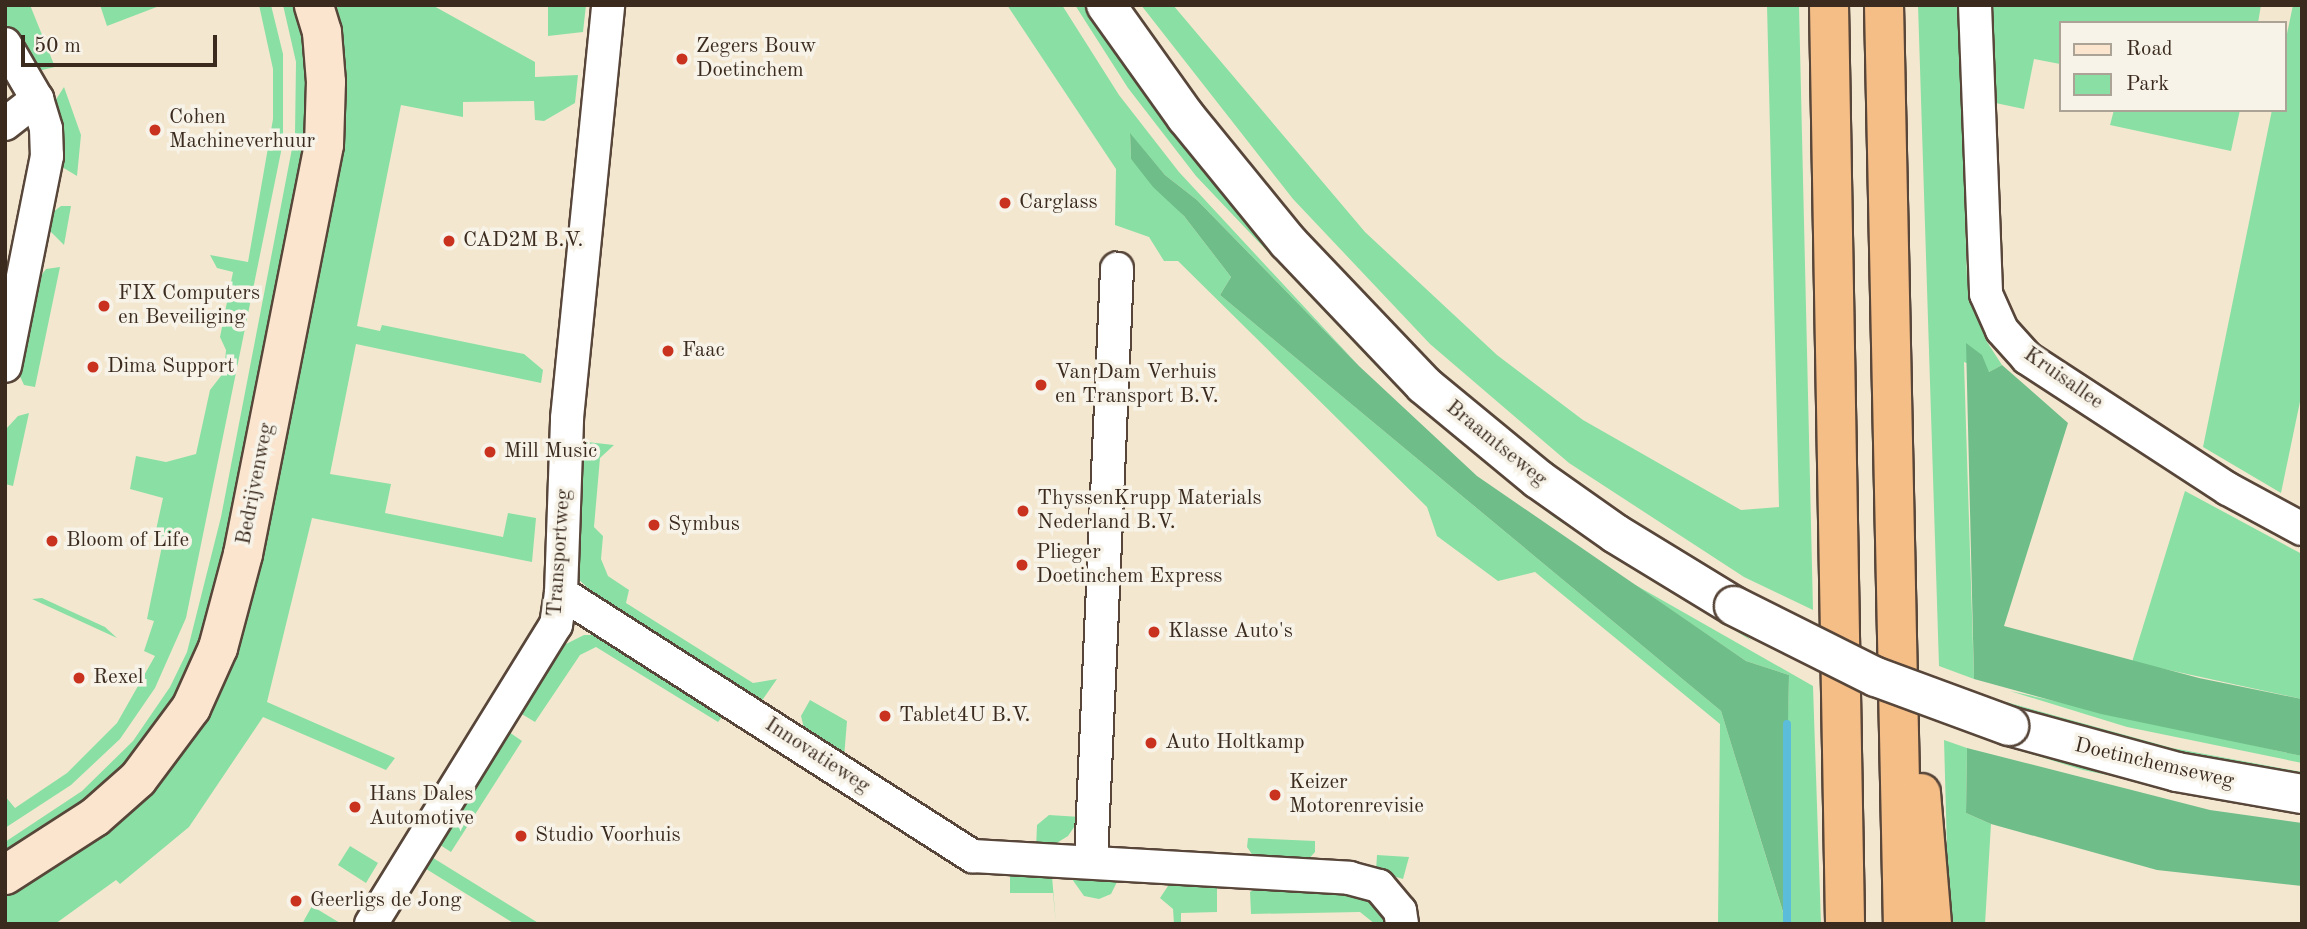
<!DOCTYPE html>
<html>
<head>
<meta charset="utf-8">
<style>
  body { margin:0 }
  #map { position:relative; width:2307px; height:929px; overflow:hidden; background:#f4e7d0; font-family:"Old Standard TT",serif }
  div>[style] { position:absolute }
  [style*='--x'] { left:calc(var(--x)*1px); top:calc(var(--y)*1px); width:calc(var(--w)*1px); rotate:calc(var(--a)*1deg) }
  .green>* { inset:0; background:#8ae0a4 }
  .forest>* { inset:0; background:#6fbe8a }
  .stream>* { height:8px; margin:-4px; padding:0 4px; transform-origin:4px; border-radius:4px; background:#5cbddb }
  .roads { filter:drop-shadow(2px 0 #574639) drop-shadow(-2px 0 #574639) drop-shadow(0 2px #574639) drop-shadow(0 -2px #574639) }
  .minor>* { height:32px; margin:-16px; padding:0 16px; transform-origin:16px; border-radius:16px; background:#fff }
  .tertiary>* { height:38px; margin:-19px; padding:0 19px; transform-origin:19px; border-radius:19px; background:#fff }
  .secondary>* { height:38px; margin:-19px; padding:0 19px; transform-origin:19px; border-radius:19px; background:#fbe5cf }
  .motorway>* { height:38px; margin:-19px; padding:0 19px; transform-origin:19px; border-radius:19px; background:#f6be87 }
  .bridges { filter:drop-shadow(2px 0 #574639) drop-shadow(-2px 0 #574639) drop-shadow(0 2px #574639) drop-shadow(0 -2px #574639) }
  .tertiary-bridge>* { height:38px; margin:-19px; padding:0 19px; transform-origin:19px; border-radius:19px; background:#fff }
  .dots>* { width:19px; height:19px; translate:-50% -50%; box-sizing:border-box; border:4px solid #f7f3e8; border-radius:50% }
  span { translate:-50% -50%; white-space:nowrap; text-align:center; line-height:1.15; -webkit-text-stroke:7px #f7f3e8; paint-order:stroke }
  .poi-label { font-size:21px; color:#3b2a1e }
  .left { translate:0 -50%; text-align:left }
  .street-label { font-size:21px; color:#3b2a1e }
  .frame { position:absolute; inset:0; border:7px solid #3b2a1e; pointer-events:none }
  .legend { position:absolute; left:2059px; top:21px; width:228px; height:91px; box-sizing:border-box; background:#f7f3e8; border:2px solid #aca397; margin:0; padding:9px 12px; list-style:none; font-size:21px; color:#3b2a1e }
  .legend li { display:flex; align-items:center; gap:14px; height:35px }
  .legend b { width:35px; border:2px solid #aca397 }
  .scale { position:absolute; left:21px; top:35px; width:196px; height:32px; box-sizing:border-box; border:4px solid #3b2a1e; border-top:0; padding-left:9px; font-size:21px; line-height:24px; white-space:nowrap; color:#3b2a1e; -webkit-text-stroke:5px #f7f3e8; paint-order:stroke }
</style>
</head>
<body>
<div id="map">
  <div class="green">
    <i style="clip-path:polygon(5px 5px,30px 5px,55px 67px,42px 70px,25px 58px,5px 22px)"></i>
    <i style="clip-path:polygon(100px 5px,162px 5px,107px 26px)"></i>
    <i style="clip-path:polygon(259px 5px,271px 5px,283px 54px,283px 142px,186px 618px,155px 688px,120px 739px,71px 785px,5px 828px,5px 796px,15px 808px,67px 773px,117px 723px,155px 656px,144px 651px,154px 621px,147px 619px,163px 541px,154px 539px,163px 498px,130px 489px,136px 456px,166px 462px,196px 454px,210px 390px,224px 372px,226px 350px,220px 337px,233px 272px,217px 268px,210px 255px,248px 262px,273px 119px,273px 69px)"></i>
    <i style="clip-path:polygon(283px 5px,294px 5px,299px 18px,305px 53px,308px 124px,213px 607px,184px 685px,142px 747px,82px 806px,5px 854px,5px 842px,82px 791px,133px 741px,170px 687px,187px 652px,221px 517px,295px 133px,296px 62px)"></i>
    <i style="clip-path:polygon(327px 5px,432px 5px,535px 62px,535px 77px,578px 75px,575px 103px,544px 121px,535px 120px,534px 101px,463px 102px,463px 117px,401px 105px,357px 326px,380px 331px,382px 325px,524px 354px,543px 370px,541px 383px,356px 344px,330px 474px,391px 484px,385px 513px,503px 537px,508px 513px,536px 518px,532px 562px,312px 518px,267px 702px,395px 758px,386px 770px,263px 717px,189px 827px,120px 884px,116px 880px,55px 924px,5px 924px,5px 892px,229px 661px)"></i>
    <i style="clip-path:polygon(548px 5px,586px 5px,583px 32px,548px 36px)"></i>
    <i style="clip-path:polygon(1007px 5px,1062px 5px,1119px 95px,1179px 172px,1359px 366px,1197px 200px,1165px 175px,1130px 134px,1131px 159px,1184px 216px,1231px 277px,1220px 295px,1721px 711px,1783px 912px,1789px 675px,1746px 661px,1632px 583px,1813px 686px,1821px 924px,1718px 924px,1720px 724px,1535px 572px,1498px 581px,1437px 536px,1427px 507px,1178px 261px,1164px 261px,1149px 237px,1115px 225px,1116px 169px)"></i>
    <i style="clip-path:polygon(1075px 5px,1085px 5px,1241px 208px,1752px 641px,1555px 518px,1432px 419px,1380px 370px,1196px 176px,1128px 88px)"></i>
    <i style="clip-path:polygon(1141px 5px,1173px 5px,1365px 232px,1497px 355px,1583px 420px,1741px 510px,1779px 507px,1767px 5px,1799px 5px,1813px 610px,1744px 577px,1569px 463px,1430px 344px,1293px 199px)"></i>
    <i style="clip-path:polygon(1918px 5px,1959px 5px,1967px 279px,1987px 342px,2002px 365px,1989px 372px,1964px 362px,1974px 679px,1939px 666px)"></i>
    <i style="clip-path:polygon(1985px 5px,2261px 5px,2258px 23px,2060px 23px,2060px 64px,2034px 59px,2024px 109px,1986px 101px)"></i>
    <i style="clip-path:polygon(2293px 5px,2302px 5px,2302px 392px,2281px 493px,2203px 447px,2272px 110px,2284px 110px,2284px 48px)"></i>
    <i style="clip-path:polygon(64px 87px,81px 135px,77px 176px,62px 167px,53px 104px)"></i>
    <i style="clip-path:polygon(2114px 110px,2240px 110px,2231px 151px,2110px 125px)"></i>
    <i style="clip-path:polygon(61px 206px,71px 206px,64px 245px,49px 230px,53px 212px)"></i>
    <i style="clip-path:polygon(60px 267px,35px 387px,24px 385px,18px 372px,37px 281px,46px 269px)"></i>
    <i style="clip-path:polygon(29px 413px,13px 486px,5px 484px,6px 429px,18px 416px)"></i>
    <i style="clip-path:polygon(587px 442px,614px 445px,600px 458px,594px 527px,603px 536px,601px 559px,608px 576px,629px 590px,626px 603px,753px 683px,777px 679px,761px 702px,603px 602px,577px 578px,580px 457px)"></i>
    <i style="clip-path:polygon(2185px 491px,2302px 554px,2302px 699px,2132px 662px)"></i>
    <i style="clip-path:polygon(42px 598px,105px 627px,117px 638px,32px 599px)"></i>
    <i style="clip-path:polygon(584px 635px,598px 635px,726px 712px,718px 722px,596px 647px,580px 655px,535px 722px,520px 713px,560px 647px)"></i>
    <i style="clip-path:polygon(2010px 691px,2302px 756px,2302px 763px,2127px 727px)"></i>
    <i style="clip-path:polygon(810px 700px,847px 721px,844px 758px,804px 728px,801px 716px)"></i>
    <i style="clip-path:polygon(2006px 702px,2172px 748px,2302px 772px,2302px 779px,2187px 757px,2005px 706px)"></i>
    <i style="clip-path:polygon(509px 732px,522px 741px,451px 852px,437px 843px)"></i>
    <i style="clip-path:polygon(1944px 740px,1967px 748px,1966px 813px,1991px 824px,1985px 924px,1949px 924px)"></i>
    <i style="clip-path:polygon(2004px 741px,2302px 808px,2302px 815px,2083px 770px,2002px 745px)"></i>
    <i style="clip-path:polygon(1049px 815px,1081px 817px,1068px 836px,1047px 849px,1036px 849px,1037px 825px)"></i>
    <i style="clip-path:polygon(1248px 838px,1315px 841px,1315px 852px,1305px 863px,1256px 860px,1247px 847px)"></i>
    <i style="clip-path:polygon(350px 846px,378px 863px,366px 883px,338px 865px)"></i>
    <i style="clip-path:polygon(1377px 855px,1409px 857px,1403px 879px,1376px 871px)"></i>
    <i style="clip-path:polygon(430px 856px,540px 924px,515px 924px,423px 867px)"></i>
    <i style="clip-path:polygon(1010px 875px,1052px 876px,1056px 924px,1053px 893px,1010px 893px)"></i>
    <i style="clip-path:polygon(1072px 879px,1118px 880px,1111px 894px,1099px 899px,1084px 896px)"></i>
    <i style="clip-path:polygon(1170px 883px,1217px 885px,1217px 912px,1181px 913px,1181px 924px,1174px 924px,1173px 909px,1160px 898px)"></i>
    <i style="clip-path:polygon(1260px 886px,1358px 894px,1378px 905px,1392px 924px,1375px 924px,1360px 912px,1251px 914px,1250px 892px)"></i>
    <i style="clip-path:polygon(312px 906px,340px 923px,302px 924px)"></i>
  </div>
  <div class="forest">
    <i style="clip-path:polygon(1130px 133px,1165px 175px,1197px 200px,1359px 366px,1477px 476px,1746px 661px,1789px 675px,1784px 915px,1721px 711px,1220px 295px,1231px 277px,1184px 216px,1153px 187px,1131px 159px)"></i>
    <i style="clip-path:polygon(1966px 343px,1982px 355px,1989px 372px,2002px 365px,2068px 423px,2004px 626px,2199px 678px,2302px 699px,2302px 756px,2101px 714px,1974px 679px)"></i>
    <i style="clip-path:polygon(1967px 748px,2210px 810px,2302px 823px,2302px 886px,2157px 870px,1991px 824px,1966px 813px)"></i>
  </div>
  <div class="stream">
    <i style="--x:1787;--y:724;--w:200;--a:90"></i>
  </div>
  <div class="roads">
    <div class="minor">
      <i style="--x:1975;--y:5;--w:289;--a:87.8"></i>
      <i style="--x:1986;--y:294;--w:39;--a:66"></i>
      <i style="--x:2002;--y:330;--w:38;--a:48"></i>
      <i style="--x:2027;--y:358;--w:240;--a:33.1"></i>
      <i style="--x:2228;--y:489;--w:84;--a:28.4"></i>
      <i style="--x:5;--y:44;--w:64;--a:59.8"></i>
      <i style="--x:37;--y:99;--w:31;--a:73"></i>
      <i style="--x:46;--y:129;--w:27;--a:88"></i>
      <i style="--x:47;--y:156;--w:214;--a:101.3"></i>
      <i style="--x:5;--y:124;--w:41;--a:-38"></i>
      <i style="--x:561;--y:593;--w:489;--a:32.6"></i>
      <i style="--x:973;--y:856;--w:377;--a:3.3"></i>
      <i style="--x:1349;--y:878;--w:31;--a:15"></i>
      <i style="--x:1379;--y:886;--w:33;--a:50"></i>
      <i style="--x:1400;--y:911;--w:13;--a:81"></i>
      <i style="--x:1091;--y:860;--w:592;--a:-87.48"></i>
      <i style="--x:371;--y:924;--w:352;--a:-58.3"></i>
      <i style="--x:556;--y:625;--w:32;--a:-81"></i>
      <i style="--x:561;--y:593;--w:175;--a:-88"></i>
      <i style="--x:567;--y:418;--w:415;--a:-84.3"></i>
    </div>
    <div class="tertiary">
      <i style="--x:1106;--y:5;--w:138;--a:54.5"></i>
      <i style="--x:1186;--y:117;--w:161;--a:50.8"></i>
      <i style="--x:1288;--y:242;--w:197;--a:46.4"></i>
      <i style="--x:1424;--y:385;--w:148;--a:39.5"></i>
      <i style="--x:1538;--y:479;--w:95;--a:35.2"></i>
      <i style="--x:1616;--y:534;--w:138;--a:31.4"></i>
      <i style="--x:2009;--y:726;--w:174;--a:15.3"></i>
      <i style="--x:2177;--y:772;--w:127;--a:10"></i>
    </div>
    <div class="secondary">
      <i style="--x:5;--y:875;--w:107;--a:-32.8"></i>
      <i style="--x:95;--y:817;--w:57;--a:-41.5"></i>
      <i style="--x:138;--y:779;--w:89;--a:-53.3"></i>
      <i style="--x:191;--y:708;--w:66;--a:-65.8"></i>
      <i style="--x:218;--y:648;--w:97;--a:-75.1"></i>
      <i style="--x:243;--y:554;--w:417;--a:-78.8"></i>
      <i style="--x:324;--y:145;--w:63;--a:-88.2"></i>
      <i style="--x:326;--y:82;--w:50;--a:-94.6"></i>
      <i style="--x:322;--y:32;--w:28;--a:-107"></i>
    </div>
    <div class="motorway">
      <i style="--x:1829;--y:5;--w:919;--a:89"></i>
      <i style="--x:1884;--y:5;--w:919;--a:88.82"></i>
      <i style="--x:1921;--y:793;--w:131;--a:85.2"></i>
    </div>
  </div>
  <div class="bridges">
    <div class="tertiary-bridge">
      <i style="--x:1734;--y:606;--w:159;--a:26.6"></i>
      <i style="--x:1876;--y:677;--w:142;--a:20.2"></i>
    </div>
  </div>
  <div class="dots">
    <i style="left:682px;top:59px;background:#c8321e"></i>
    <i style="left:155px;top:130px;background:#c8321e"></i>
    <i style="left:1005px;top:203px;background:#c8321e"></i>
    <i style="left:449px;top:241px;background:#c8321e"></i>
    <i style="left:104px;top:306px;background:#c8321e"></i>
    <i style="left:668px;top:351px;background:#c8321e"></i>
    <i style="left:93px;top:367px;background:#c8321e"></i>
    <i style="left:1041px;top:385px;background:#c8321e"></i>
    <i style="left:490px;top:452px;background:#c8321e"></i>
    <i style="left:1023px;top:511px;background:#c8321e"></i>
    <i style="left:654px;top:525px;background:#c8321e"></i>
    <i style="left:52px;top:541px;background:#c8321e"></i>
    <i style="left:1022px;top:565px;background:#c8321e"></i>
    <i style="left:1154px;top:632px;background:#c8321e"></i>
    <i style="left:79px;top:678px;background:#c8321e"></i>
    <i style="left:885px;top:716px;background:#c8321e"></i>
    <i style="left:1151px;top:743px;background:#c8321e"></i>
    <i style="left:1275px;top:795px;background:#c8321e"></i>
    <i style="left:355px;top:807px;background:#c8321e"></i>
    <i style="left:521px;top:836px;background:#c8321e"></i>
    <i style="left:296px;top:901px;background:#c8321e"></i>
  </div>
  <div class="poi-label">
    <span class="left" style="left:696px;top:59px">Zegers Bouw<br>Doetinchem</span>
    <span class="left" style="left:169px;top:130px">Cohen<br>Machineverhuur</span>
    <span class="left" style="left:1019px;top:203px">Carglass</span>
    <span class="left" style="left:463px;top:241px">CAD2M B.V.</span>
    <span class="left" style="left:118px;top:306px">FIX Computers<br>en Beveiliging</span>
    <span class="left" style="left:682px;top:351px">Faac</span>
    <span class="left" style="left:107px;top:367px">Dima Support</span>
    <span class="left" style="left:1055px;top:385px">Van Dam Verhuis<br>en Transport B.V.</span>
    <span class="left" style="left:504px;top:452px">Mill Music</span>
    <span class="left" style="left:1037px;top:511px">ThyssenKrupp Materials<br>Nederland B.V.</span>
    <span class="left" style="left:668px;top:525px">Symbus</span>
    <span class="left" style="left:66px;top:541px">Bloom of Life</span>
    <span class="left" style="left:1036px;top:565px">Plieger<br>Doetinchem Express</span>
    <span class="left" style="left:1168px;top:632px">Klasse Auto's</span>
    <span class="left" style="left:93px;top:678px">Rexel</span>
    <span class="left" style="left:899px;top:716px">Tablet4U B.V.</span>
    <span class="left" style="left:1165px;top:743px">Auto Holtkamp</span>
    <span class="left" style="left:1289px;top:795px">Keizer<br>Motorenrevisie</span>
    <span class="left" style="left:369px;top:807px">Hans Dales<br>Automotive</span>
    <span class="left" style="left:535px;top:836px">Studio Voorhuis</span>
    <span class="left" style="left:310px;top:901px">Geerligs de Jong</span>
  </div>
  <div class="street-label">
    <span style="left:2063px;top:379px;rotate:35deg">Kruisallee</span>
    <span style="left:1496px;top:444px;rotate:39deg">Braamtseweg</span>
    <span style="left:256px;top:484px;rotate:-79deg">Bedrijvenweg</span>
    <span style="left:560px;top:553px;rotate:-86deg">Transportweg</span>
    <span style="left:817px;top:756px;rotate:33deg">Innovatieweg</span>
    <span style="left:2154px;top:764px;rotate:13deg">Doetinchemseweg</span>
  </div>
  <div class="frame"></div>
  <ul class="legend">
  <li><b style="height:9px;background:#fbe5cf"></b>Road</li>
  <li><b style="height:19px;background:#8ae0a4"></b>Park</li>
  </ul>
  <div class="scale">50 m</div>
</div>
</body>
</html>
